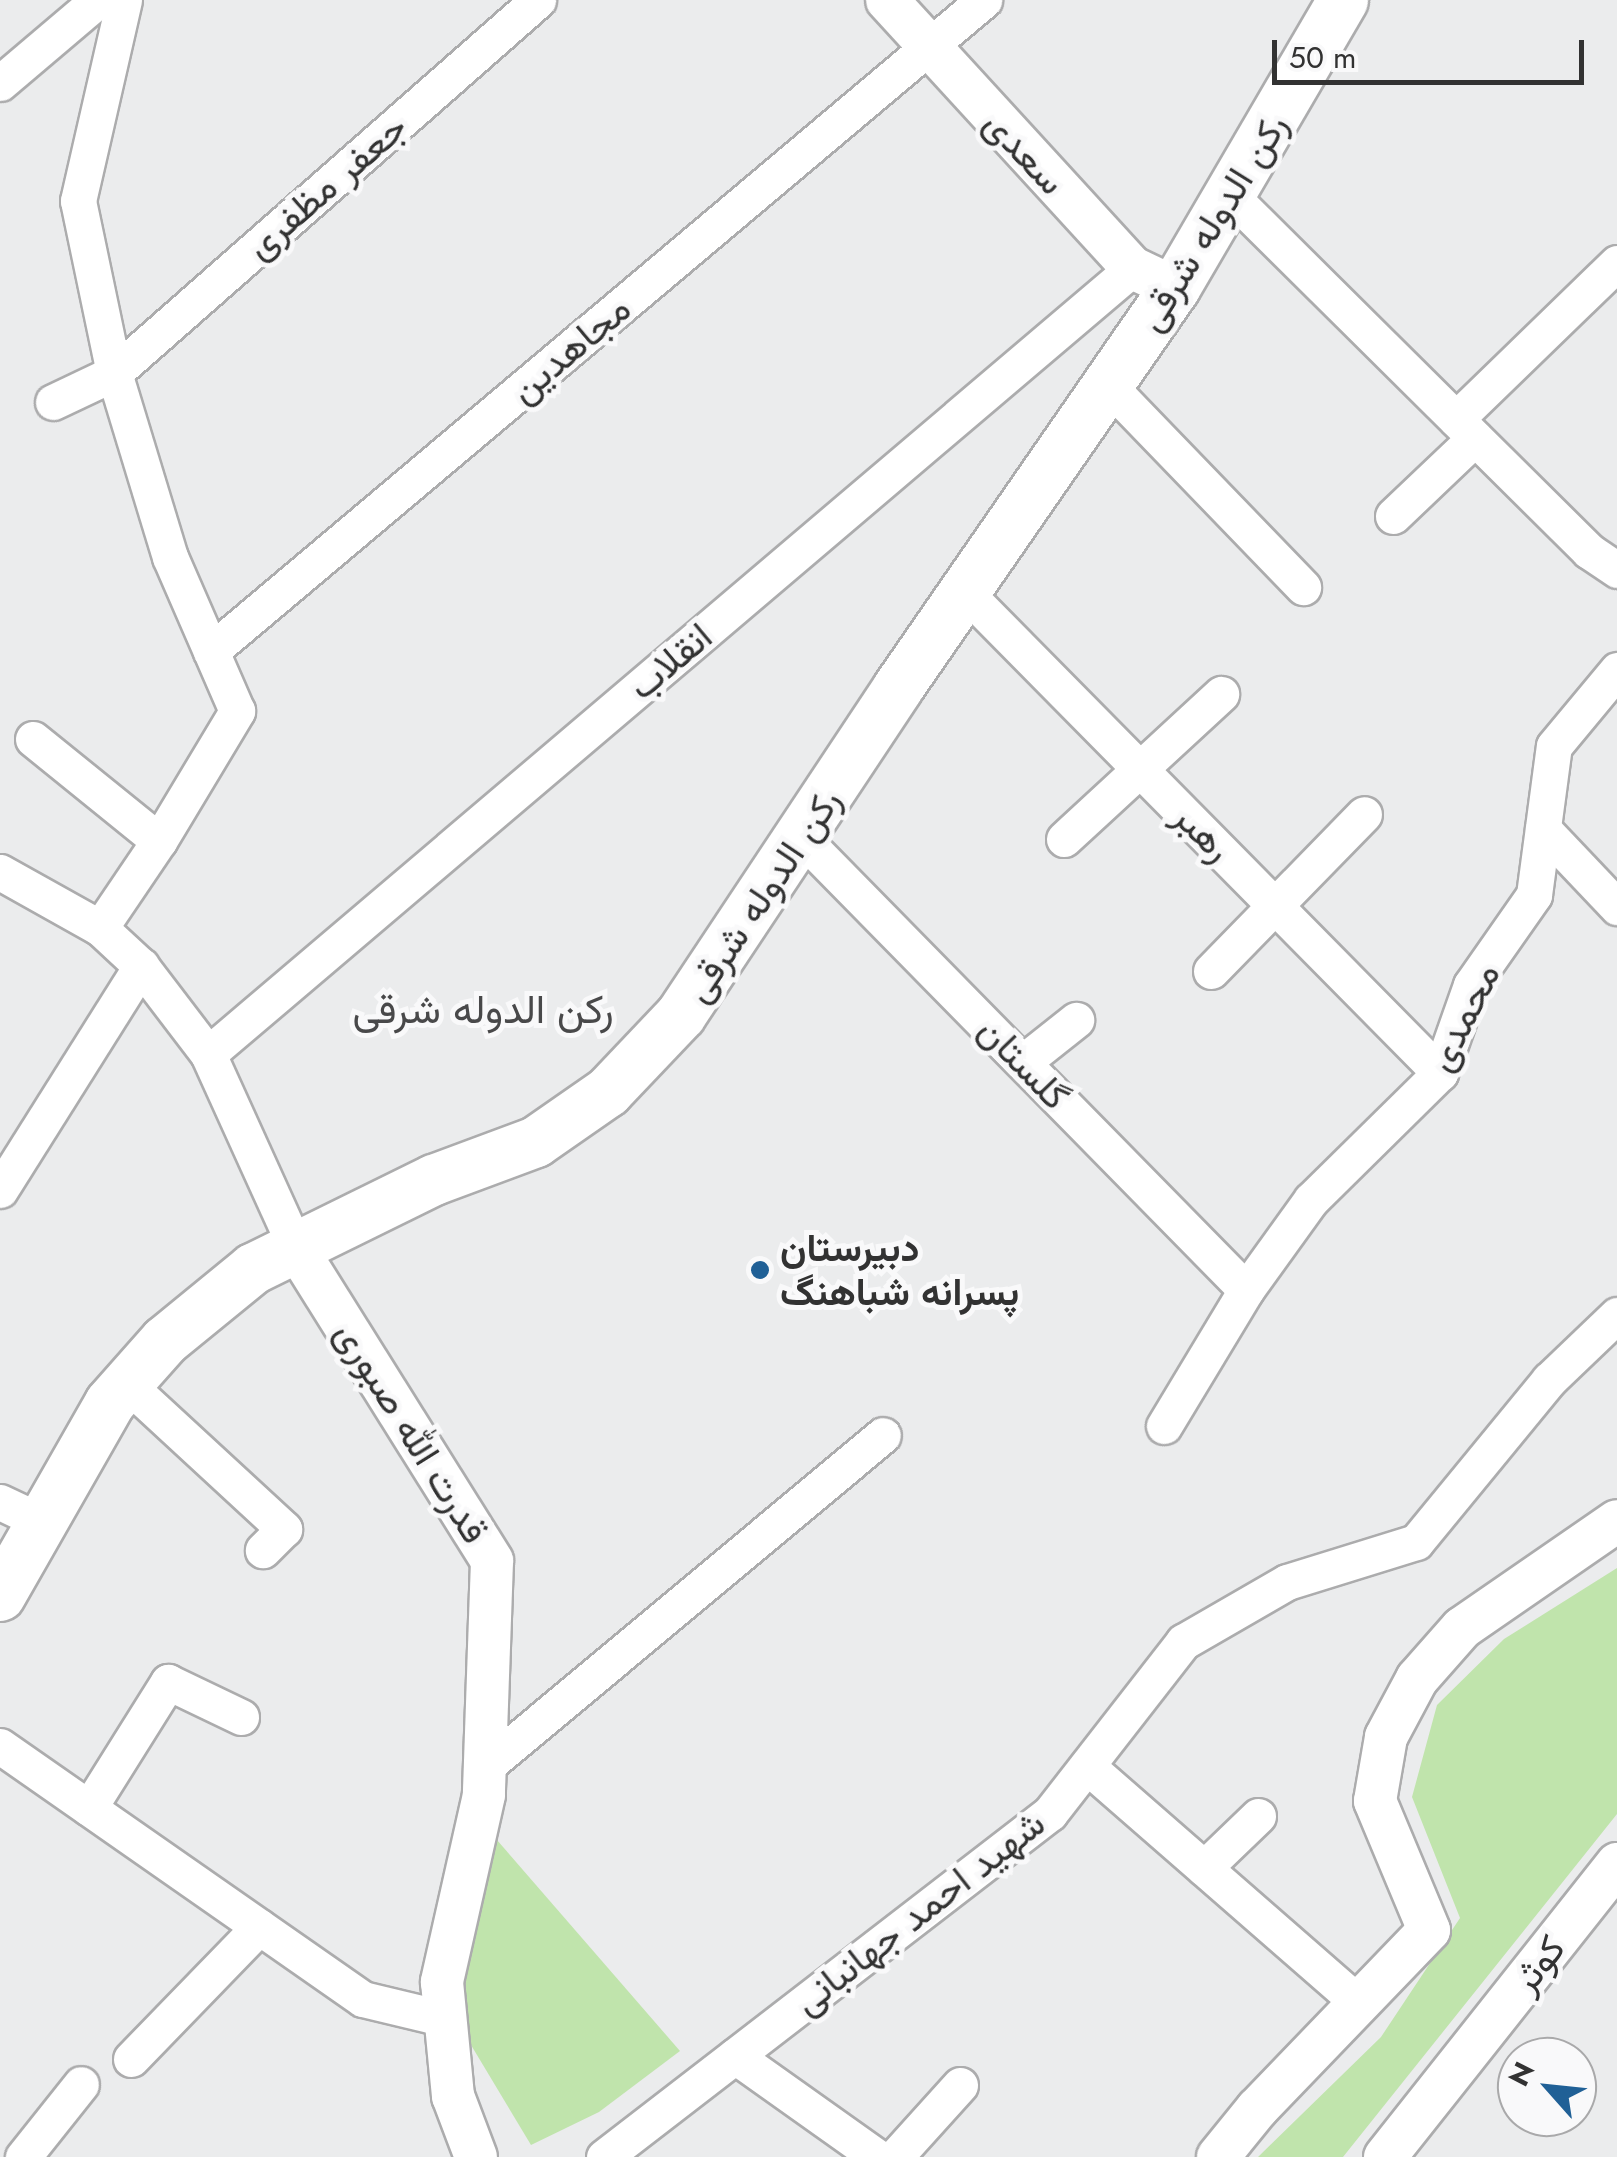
<!DOCTYPE html>
<html>
<head>
<meta charset="utf-8">
<style>
  body { margin:0 }
  #map { position:relative; width:1617px; height:2157px; overflow:hidden; background:#ebeced; font-family:Jost,Vazirmatn,sans-serif }
  div>[style] { position:absolute }
  [style*='--x'] { left:calc(var(--x)*1px); top:calc(var(--y)*1px); width:calc(var(--w)*1px); rotate:calc(var(--a)*1deg) }
  .green>* { inset:0; background:#c0e4ac }
  .roads { filter:drop-shadow(2px 0 #acacad) drop-shadow(-2px 0 #acacad) drop-shadow(0 2px #acacad) drop-shadow(0 -2px #acacad) }
  .minor>* { height:35px; margin:-17.5px; padding:0 17.5px; transform-origin:17.5px; border-radius:17.5px; background:#fff }
  .tertiary>* { height:42px; margin:-21px; padding:0 21px; transform-origin:21px; border-radius:21px; background:#fff }
  .secondary>* { height:50px; margin:-25px; padding:0 25px; transform-origin:25px; border-radius:25px; background:#fff }
  .dots>* { width:28px; height:28px; translate:-50% -50%; box-sizing:border-box; border:5px solid #f9f9fa; border-radius:50% }
  span { translate:-50% -50%; white-space:nowrap; text-align:center; line-height:1.15; -webkit-text-stroke:10px #f9f9fa; paint-order:stroke }
  .street-label { font-size:38px; color:#323232 }
  .poi-label { font-size:38px; color:#323232; font-weight:700 }
  .left { translate:0 -50%; text-align:left }
  .neighbourhood-label { font-size:40px; color:#49494a }
  .north { position:absolute; left:1497px; top:2037px; width:100px; height:100px; box-sizing:border-box; background:#f9f9fa; border:2px solid #a9a9aa; border-radius:50%; rotate:297deg; font-size:28px; font-weight:700; line-height:40px; text-align:center; color:#323232 }
  .north::after { content:''; display:block; margin:auto; width:35px; height:45px; background:#206096; clip-path:polygon(50% 0,100% 100%,50% 72%,0 100%) }
  .scale { position:absolute; left:1272px; top:40px; width:312px; height:45px; box-sizing:border-box; border:5px solid #323232; border-top:0; padding-left:12px; font-size:30px; line-height:35px; white-space:nowrap; color:#323232; -webkit-text-stroke:8px #f9f9fa; paint-order:stroke }
</style>
</head>
<body>
<div id="map">
  <div class="green">
    <i style="clip-path:polygon(1617px 1568px,1617px 1814px,1343px 2157px,1258px 2157px,1381px 2037px,1460px 1918px,1412px 1797px,1437px 1705px,1504px 1639px)"></i>
    <i style="clip-path:polygon(497px 1840px,680px 2051px,599px 2112px,531px 2145px,459px 2025px,478px 1877px)"></i>
  </div>
  <div class="roads">
    <div class="minor">
      <i style="--x:0;--y:83;--w:128;--a:-40.3"></i>
      <i style="--x:1230;--y:195;--w:506;--a:44.76"></i>
      <i style="--x:1589;--y:551;--w:34;--a:34"></i>
      <i style="--x:1108;--y:385;--w:281;--a:46"></i>
      <i style="--x:53;--y:402;--w:68;--a:-25.4"></i>
      <i style="--x:114;--y:373;--w:565;--a:-41.34"></i>
      <i style="--x:1456;--y:419;--w:224;--a:-44.1"></i>
      <i style="--x:1393;--y:516;--w:113;--a:-43.6"></i>
      <i style="--x:965;--y:592;--w:676;--a:45.36"></i>
      <i style="--x:211;--y:651;--w:1011;--a:-40.1"></i>
      <i style="--x:33;--y:739;--w:162;--a:39"></i>
      <i style="--x:1543;--y:829;--w:108;--a:46.5"></i>
      <i style="--x:801;--y:837;--w:635;--a:45.51"></i>
      <i style="--x:1064;--y:839;--w:214;--a:-42.7"></i>
      <i style="--x:0;--y:872;--w:115;--a:29.2"></i>
      <i style="--x:100;--y:928;--w:56;--a:42.8"></i>
      <i style="--x:141;--y:966;--w:111;--a:52.7"></i>
      <i style="--x:208;--y:1054;--w:213;--a:65.6"></i>
      <i style="--x:100;--y:928;--w:105;--a:-55.9"></i>
      <i style="--x:159;--y:841;--w:152;--a:-59"></i>
      <i style="--x:237;--y:711;--w:168;--a:-113.5"></i>
      <i style="--x:170;--y:557;--w:192;--a:-106.9"></i>
      <i style="--x:114;--y:373;--w:176;--a:-101.8"></i>
      <i style="--x:78;--y:201;--w:206;--a:-77.1"></i>
      <i style="--x:1211;--y:971;--w:219;--a:-45.7"></i>
      <i style="--x:208;--y:1054;--w:1214;--a:-40.36"></i>
      <i style="--x:1023;--y:1062;--w:68;--a:-38.4"></i>
      <i style="--x:0;--y:1190;--w:265;--a:-57.8"></i>
      <i style="--x:127;--y:1384;--w:214;--a:42.7"></i>
      <i style="--x:284;--y:1529;--w:30;--a:135"></i>
      <i style="--x:1164;--y:1426;--w:159;--a:-58.9"></i>
      <i style="--x:1246;--y:1290;--w:111;--a:-54.2"></i>
      <i style="--x:1311;--y:1200;--w:181;--a:-44.6"></i>
      <i style="--x:1440;--y:1073;--w:93;--a:-70.6"></i>
      <i style="--x:1471;--y:985;--w:110;--a:-55"></i>
      <i style="--x:1534;--y:895;--w:150;--a:-82.4"></i>
      <i style="--x:1554;--y:746;--w:99;--a:-50.3"></i>
      <i style="--x:0;--y:1502;--w:44;--a:25.4"></i>
      <i style="--x:0;--y:1746;--w:442;--a:34.9"></i>
      <i style="--x:363;--y:1999;--w:85;--a:13.5"></i>
      <i style="--x:1087;--y:1766;--w:361;--a:41.1"></i>
      <i style="--x:485;--y:1767;--w:518;--a:-39.83"></i>
      <i style="--x:89;--y:1808;--w:149;--a:-57.9"></i>
      <i style="--x:168;--y:1682;--w:81;--a:25.6"></i>
      <i style="--x:1204;--y:1868;--w:75;--a:-43.9"></i>
      <i style="--x:735;--y:2056;--w:174;--a:35.4"></i>
      <i style="--x:131;--y:2059;--w:184;--a:-45.9"></i>
      <i style="--x:23;--y:2157;--w:93;--a:-51.5"></i>
      <i style="--x:604;--y:2157;--w:563;--a:-37.64"></i>
      <i style="--x:1050;--y:1813;--w:217;--a:-52.1"></i>
      <i style="--x:1183;--y:1642;--w:120;--a:-30"></i>
      <i style="--x:1287;--y:1582;--w:135;--a:-17.2"></i>
      <i style="--x:1416;--y:1542;--w:210;--a:-50.6"></i>
      <i style="--x:1549;--y:1380;--w:94;--a:-43.7"></i>
      <i style="--x:895;--y:2157;--w:97;--a:-47.9"></i>
    </div>
    <div class="tertiary">
      <i style="--x:887;--y:0;--w:364;--a:47.5"></i>
      <i style="--x:1133;--y:268;--w:47;--a:25.5"></i>
      <i style="--x:296;--y:1248;--w:369;--a:57.9"></i>
      <i style="--x:492;--y:1561;--w:234;--a:92"></i>
      <i style="--x:484;--y:1795;--w:192;--a:102.7"></i>
      <i style="--x:442;--y:1982;--w:115;--a:84.5"></i>
      <i style="--x:453;--y:2096;--w:65;--a:69.3"></i>
      <i style="--x:1218;--y:2157;--w:62;--a:-50.9"></i>
      <i style="--x:1257;--y:2109;--w:248;--a:-46.1"></i>
      <i style="--x:1429;--y:1930;--w:140;--a:-112.7"></i>
      <i style="--x:1375;--y:1801;--w:65;--a:-80.2"></i>
      <i style="--x:1386;--y:1737;--w:66;--a:-61.9"></i>
      <i style="--x:1417;--y:1679;--w:68;--a:-48.6"></i>
      <i style="--x:1462;--y:1628;--w:188;--a:-34.6"></i>
      <i style="--x:1385;--y:2157;--w:374;--a:-51.6"></i>
    </div>
    <div class="secondary">
      <i style="--x:0;--y:1596;--w:222;--a:-60.3"></i>
      <i style="--x:110;--y:1403;--w:83;--a:-48.4"></i>
      <i style="--x:165;--y:1341;--w:114;--a:-39.3"></i>
      <i style="--x:253;--y:1269;--w:202;--a:-26.2"></i>
      <i style="--x:434;--y:1180;--w:109;--a:-20.4"></i>
      <i style="--x:536;--y:1142;--w:88;--a:-34.8"></i>
      <i style="--x:608;--y:1092;--w:106;--a:-46.5"></i>
      <i style="--x:681;--y:1015;--w:392;--a:-56.4"></i>
      <i style="--x:898;--y:688;--w:487;--a:-55.3"></i>
      <i style="--x:1175;--y:288;--w:333;--a:-59.7"></i>
    </div>
  </div>
  <div class="dots">
    <i style="left:760px;top:1270px;background:#206096"></i>
  </div>
  <div class="street-label">
    <span style="left:1025px;top:152px;rotate:47deg">سعدی</span>
    <span style="left:326px;top:186px;rotate:-41deg">جعفر مظفری</span>
    <span style="left:1212px;top:222px;rotate:-58deg">رکن الدوله شرقی</span>
    <span style="left:570px;top:349px;rotate:-40deg">مجاهدین</span>
    <span style="left:670px;top:661px;rotate:-40deg">انقلاب</span>
    <span style="left:1203px;top:832px;rotate:45deg">رهبر</span>
    <span style="left:762px;top:895px;rotate:-56deg">رکن الدوله شرقی</span>
    <span style="left:1463px;top:1017px;rotate:-63deg">محمدی</span>
    <span style="left:1024px;top:1063px;rotate:46deg">گلستان</span>
    <span style="left:412px;top:1432px;rotate:58deg">قدرت الله صبوری</span>
    <span style="left:919px;top:1912px;rotate:-38deg">شهید احمد جهانبانی</span>
    <span style="left:1538px;top:1964px;rotate:-52deg">کوثر</span>
  </div>
  <div class="poi-label">
    <span class="left" style="left:780px;top:1270px">دبیرستان<br>پسرانه شباهنگ</span>
  </div>
  <div class="neighbourhood-label">
    <span style="left:483px;top:1009px">رکن الدوله شرقی</span>
  </div>
  <div class="north">N</div>
  <div class="scale">50 m</div>
</div>
</body>
</html>
